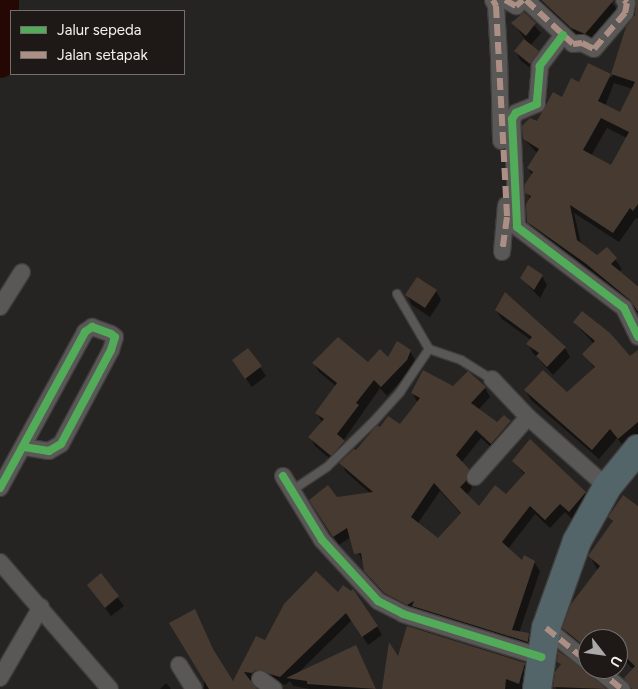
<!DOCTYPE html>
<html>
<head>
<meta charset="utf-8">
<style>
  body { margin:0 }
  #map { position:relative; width:638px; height:689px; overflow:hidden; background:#262422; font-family:Figtree,sans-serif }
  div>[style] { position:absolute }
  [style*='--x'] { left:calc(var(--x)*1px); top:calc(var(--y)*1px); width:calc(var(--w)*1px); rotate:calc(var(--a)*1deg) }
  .shadow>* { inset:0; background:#0007 }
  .river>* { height:29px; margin:-14.5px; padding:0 14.5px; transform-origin:14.5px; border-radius:14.5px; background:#250803 }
  .building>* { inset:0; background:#463a31 }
  .roads { filter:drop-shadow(1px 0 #403e3d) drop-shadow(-1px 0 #403e3d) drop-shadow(0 1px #403e3d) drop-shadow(0 -1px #403e3d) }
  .lane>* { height:8px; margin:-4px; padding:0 4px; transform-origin:4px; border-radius:4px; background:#5a5857 }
  .street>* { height:16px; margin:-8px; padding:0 8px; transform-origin:8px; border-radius:8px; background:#5a5857 }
  .highway>* { height:28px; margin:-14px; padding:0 14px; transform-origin:14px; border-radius:14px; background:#546569 }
  .quiet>* { height:6px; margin-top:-3px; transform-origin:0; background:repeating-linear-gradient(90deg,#ac8f84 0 12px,transparent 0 18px) }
  .cycleway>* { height:8px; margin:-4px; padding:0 4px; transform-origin:4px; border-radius:4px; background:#51ab58 }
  span { translate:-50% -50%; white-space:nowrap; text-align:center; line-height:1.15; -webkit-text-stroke:4px #1e1917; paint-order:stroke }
  .legend { position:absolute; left:10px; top:10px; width:175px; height:65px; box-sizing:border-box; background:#1e1917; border:1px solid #736f6d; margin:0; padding:6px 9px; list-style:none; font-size:15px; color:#f3f0ee }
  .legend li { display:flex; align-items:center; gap:10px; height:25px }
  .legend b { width:25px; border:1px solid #736f6d }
  .north { position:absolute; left:578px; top:629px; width:50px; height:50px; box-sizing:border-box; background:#1e1917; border:1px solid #736f6d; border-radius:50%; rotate:120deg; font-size:14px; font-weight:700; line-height:20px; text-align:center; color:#f3f0ee }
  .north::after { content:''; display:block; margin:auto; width:18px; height:22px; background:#aba9a7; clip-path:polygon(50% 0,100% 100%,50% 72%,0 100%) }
</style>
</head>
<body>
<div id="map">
  <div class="shadow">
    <i style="clip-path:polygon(539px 0,610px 0,618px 11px,590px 42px,577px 37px)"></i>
    <i style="clip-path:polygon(evenodd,638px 4px,638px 219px,636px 218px,619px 242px,574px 213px,581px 244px,597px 257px,607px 248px,622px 269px,619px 271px,638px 285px,638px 313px,534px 232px,528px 221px,530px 199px,527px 192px,532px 175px,528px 168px,537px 153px,524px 139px,579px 83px,612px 77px,638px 4px,614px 83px,633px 89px,621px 114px,605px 106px,614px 83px,638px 4px,607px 128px,627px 138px,611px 167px,591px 156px,607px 128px)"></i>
    <i style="clip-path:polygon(524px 14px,541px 33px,530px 46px,543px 61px,536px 72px,521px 61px,516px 52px,525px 39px,513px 23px)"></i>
    <i style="clip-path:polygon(542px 276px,547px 285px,540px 298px,521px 278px)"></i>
    <i style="clip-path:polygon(436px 291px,441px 300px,430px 317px,412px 305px,407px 295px)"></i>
    <i style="clip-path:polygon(496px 310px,565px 348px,570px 357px,553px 375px,533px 353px,528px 344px,531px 340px,502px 319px)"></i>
    <i style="clip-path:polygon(574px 322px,630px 358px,638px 352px,638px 436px,625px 448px,617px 438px,599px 459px,531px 400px,525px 390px,567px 394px,595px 369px,584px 354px,594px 344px)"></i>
    <i style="clip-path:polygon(248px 349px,266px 376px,252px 387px,233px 361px)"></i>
    <i style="clip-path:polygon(410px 351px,415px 360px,411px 370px,387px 396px,380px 388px,343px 441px,349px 451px,336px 464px,315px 446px,310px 437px,322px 422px,317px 413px,336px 386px,319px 372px,314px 363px,323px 352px,368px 364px)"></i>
    <i style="clip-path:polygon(evenodd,453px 388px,485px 388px,490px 397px,478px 410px,497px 424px,510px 422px,515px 431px,496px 452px,481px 438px,461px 463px,473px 479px,471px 490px,466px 495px,479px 508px,507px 495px,525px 475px,514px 462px,530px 440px,585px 493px,590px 502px,574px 521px,565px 512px,550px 528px,535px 514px,508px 549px,522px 562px,534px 562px,540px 571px,519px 633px,529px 634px,534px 644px,533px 651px,391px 602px,371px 580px,351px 537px,339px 545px,316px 509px,337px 499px,371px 494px,346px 472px,341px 463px,400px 426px,418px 403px,412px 393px,453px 388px,440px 491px,462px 515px,438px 540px,418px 523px,440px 491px)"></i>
    <i style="clip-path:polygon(638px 507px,638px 689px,632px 689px,634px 670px,623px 659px,618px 665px,618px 639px,588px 639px,588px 657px,572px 643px,564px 628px,598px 571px,590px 556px,613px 523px,610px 517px)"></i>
    <i style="clip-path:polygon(100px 575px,124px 606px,111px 616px,88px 585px)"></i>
    <i style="clip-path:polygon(338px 594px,377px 626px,382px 635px,368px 645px,352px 620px,297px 674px,360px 655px,376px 689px,310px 689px,293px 686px,290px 681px,285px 685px,267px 677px,249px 681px,255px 689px,204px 689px,204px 681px,216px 657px,233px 684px,265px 642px)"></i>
    <i style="clip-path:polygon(559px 653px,604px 689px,556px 689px,561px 666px)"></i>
    <i style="clip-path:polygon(399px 659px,524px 664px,529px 672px,524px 689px,383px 689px)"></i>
    <i style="clip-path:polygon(166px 683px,171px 689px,160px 689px)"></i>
  </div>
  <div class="river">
    <i style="--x:0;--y:63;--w:9;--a:-63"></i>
    <i style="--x:4;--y:55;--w:55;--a:-90"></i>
  </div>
  <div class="building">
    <i style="clip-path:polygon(541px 0,614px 0,585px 34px,571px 28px)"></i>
    <i style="clip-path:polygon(evenodd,636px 0,638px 0,638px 204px,633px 211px,630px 208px,613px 233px,570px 205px,577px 240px,597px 255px,607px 247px,617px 258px,611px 264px,638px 286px,638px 312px,630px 300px,585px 263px,527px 222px,526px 204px,531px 196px,525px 193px,525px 184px,533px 172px,527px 168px,539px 149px,523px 139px,522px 126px,530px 118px,537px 121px,553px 92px,562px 97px,571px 78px,579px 82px,588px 63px,611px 74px,626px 27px,635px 15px,636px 0,611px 74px,635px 82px,620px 112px,598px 101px,611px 74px,636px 0,601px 118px,629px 132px,611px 165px,583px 150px,601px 118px)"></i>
    <i style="clip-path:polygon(524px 12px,536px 23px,526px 36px,511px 23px)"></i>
    <i style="clip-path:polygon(524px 39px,539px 51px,530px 64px,514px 51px)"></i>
    <i style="clip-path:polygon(528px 265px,543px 275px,534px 290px,520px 278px)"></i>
    <i style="clip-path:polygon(417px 277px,437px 290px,425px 308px,405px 295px)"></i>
    <i style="clip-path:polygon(505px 292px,566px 347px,547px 367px,536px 356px,539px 353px,526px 344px,532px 337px,495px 310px)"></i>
    <i style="clip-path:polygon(582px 311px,610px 333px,630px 356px,638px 350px,638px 422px,618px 439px,610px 429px,592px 450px,524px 390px,543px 370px,567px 392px,595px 367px,582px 354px,595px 341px,573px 322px)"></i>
    <i style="clip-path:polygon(338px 337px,368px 362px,380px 349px,388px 357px,397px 341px,411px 350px,407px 360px,381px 387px,374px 380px,356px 403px,359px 405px,337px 434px,345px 441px,331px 456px,308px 437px,324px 419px,315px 413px,337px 383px,312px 363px)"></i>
    <i style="clip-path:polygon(248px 348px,262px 366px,245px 379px,232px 360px)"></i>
    <i style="clip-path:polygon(evenodd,423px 370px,453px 386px,468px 371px,486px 387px,471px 403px,497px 422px,504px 415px,511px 421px,491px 444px,476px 430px,456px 455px,469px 469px,466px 481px,460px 487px,479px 506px,495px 485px,506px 494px,525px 473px,512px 461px,530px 439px,586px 492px,569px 512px,560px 504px,545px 520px,530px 506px,502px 542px,522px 560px,524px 555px,535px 561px,512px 630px,529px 633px,528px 642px,412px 606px,414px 601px,407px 605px,384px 593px,364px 571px,361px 553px,354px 554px,347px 528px,333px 537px,309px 500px,328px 485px,337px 497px,373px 492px,339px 463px,354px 449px,356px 450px,377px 425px,380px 427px,388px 416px,400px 424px,420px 398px,411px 393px,423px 370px,434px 483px,461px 513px,438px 538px,411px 517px,434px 483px)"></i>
    <i style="clip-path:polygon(623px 495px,638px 506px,638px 689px,632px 689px,624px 678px,635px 666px,618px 650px,618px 639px,588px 639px,588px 649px,562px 628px,571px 604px,600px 566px,588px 556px,613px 521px,608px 517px)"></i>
    <i style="clip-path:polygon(316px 571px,338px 592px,343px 585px,351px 591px,353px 589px,378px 626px,362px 637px,346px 613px,280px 677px,256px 670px,252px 673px,244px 672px,257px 689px,209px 689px,169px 623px,195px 609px,213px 649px,233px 681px,256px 636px,265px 640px,284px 604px)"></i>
    <i style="clip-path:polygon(101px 573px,119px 596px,105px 608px,87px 585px)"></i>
    <i style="clip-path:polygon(407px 626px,525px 663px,519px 684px,506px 679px,505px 689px,382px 689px,389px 642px,398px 656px)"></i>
    <i style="clip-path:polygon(356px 645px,376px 689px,307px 684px,307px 681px,286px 678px)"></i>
    <i style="clip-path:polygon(558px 651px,588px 672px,606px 689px,553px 687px,555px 672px,561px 664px,557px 662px)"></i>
  </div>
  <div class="roads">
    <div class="lane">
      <i style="--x:397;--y:294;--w:64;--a:59.8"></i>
      <i style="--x:429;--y:349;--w:34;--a:19"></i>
      <i style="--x:461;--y:360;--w:36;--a:32"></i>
      <i style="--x:291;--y:491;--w:43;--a:-33.7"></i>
      <i style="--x:327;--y:467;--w:67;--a:-44.4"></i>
      <i style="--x:375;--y:420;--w:38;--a:-48"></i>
      <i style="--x:400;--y:392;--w:52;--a:-56"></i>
    </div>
    <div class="street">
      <i style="--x:493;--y:0;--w:7;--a:63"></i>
      <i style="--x:496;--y:6;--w:51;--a:86.6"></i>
      <i style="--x:499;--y:57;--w:84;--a:88.6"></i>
      <i style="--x:505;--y:0;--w:13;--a:29"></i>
      <i style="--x:516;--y:6;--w:9;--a:-41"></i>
      <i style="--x:526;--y:0;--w:64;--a:43.1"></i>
      <i style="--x:573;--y:44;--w:9;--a:-6"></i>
      <i style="--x:582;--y:43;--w:13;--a:27"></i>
      <i style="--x:594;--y:49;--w:48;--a:-49.3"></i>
      <i style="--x:625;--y:13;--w:10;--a:-79"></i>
      <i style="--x:627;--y:3;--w:4;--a:-135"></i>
      <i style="--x:563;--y:35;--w:39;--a:127"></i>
      <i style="--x:540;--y:66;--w:38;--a:95"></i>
      <i style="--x:537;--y:104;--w:23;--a:157"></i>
      <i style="--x:516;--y:113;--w:7;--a:124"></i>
      <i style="--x:512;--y:119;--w:108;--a:87.3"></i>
      <i style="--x:517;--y:227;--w:134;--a:37.1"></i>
      <i style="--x:624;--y:308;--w:32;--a:64"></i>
      <i style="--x:502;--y:252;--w:47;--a:-85.1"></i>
      <i style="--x:0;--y:307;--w:41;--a:-57.8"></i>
      <i style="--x:492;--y:379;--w:52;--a:46.5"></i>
      <i style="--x:528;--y:417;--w:106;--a:41.5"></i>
      <i style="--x:283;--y:476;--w:75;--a:58.6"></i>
      <i style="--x:322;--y:540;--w:83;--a:47.4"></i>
      <i style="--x:378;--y:601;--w:28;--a:27"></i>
      <i style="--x:403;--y:614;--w:145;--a:17.3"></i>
      <i style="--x:475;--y:477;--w:80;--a:-48.5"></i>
      <i style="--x:0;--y:488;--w:178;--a:-61.4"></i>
      <i style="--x:85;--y:332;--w:9;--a:-36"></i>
      <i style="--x:92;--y:327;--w:20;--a:20"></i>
      <i style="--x:111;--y:334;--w:5;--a:37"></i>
      <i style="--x:115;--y:337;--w:14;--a:107"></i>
      <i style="--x:111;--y:350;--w:106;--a:118"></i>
      <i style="--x:61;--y:444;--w:14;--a:150"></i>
      <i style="--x:49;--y:451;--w:25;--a:-171"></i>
      <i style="--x:0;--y:562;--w:168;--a:49.1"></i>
      <i style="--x:546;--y:628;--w:54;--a:39"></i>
      <i style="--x:179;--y:665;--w:28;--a:58"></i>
      <i style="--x:597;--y:669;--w:32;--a:39"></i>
      <i style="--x:0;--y:678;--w:82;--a:-60"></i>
      <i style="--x:260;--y:679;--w:17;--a:36"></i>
    </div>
    <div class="highway">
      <i style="--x:537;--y:689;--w:62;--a:-81.6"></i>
      <i style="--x:546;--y:628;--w:92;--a:-70.4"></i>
      <i style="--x:577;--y:541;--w:62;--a:-60.9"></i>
      <i style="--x:607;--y:487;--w:49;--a:-50.8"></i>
    </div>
  </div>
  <div class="quiet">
    <i style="--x:493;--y:0;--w:7;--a:63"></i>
    <i style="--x:496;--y:6;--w:211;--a:87"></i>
    <i style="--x:507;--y:217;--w:35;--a:98"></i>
    <i style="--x:505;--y:0;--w:13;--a:29"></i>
    <i style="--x:516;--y:6;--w:9;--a:-41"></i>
    <i style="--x:526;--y:0;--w:64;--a:43.1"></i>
    <i style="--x:573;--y:44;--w:9;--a:-6"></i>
    <i style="--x:582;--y:43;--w:13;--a:27"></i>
    <i style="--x:594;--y:49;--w:48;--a:-49.3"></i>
    <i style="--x:625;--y:13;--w:10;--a:-79"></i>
    <i style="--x:627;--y:3;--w:4;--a:-135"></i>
    <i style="--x:546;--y:628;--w:54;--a:39"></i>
    <i style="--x:597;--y:669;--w:32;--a:39"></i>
  </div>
  <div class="cycleway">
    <i style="--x:563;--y:35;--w:39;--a:127"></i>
    <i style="--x:540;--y:66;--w:38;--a:95"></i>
    <i style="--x:537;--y:104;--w:23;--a:157"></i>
    <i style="--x:516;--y:113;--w:7;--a:124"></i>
    <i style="--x:512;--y:119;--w:108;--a:87.3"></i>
    <i style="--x:517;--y:227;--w:134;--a:37.1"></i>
    <i style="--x:624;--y:308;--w:32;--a:64"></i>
    <i style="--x:283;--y:476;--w:75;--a:58.6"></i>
    <i style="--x:322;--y:540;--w:83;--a:47.4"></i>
    <i style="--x:378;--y:601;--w:28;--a:27"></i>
    <i style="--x:403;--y:614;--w:145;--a:17.3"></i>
    <i style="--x:0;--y:488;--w:178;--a:-61.4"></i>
    <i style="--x:85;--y:332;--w:9;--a:-36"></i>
    <i style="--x:92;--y:327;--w:20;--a:20"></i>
    <i style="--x:111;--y:334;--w:5;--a:37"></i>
    <i style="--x:115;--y:337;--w:14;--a:107"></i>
    <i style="--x:111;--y:350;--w:106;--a:118"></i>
    <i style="--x:61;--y:444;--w:14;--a:150"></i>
    <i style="--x:49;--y:451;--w:25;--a:-171"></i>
  </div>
  <ul class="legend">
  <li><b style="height:6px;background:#51ab58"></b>Jalur sepeda</li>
  <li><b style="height:6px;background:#ac8f84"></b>Jalan setapak</li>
  </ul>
  <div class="north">U</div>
</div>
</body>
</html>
